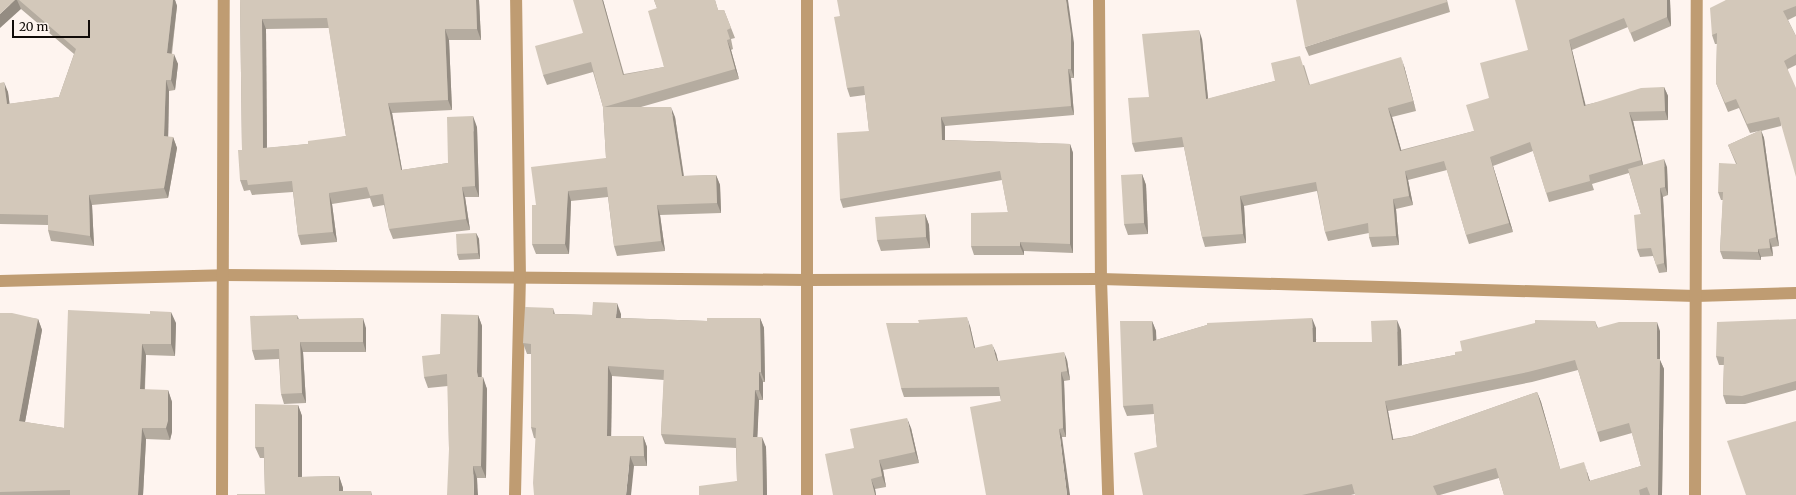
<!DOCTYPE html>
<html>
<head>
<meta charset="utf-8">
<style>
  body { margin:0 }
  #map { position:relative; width:1796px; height:495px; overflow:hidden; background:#fef4ef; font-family:Merriweather,serif }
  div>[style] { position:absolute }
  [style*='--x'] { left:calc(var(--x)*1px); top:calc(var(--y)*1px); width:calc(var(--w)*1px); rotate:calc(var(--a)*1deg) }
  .minor>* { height:12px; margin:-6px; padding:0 6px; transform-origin:6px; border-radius:6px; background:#bf9c72 }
  .wall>* { inset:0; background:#b5aca0 }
  .shaded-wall>* { inset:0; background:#948c82 }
  .building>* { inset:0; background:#d3c8ba }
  span { translate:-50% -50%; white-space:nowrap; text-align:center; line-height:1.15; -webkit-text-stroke:3px #fef4ef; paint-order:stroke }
  .scale { position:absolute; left:12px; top:20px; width:78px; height:18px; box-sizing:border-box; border:2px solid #100b08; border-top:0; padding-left:5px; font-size:12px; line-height:14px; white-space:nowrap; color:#100b08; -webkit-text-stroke:3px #fef4ef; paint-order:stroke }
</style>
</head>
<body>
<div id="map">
  <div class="minor">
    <i style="--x:807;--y:0;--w:495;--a:90"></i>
    <i style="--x:1099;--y:0;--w:279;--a:89.6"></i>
    <i style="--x:1101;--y:279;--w:216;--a:88.1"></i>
    <i style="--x:0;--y:281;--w:223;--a:-1.5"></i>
    <i style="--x:223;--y:275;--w:584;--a:0.49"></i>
    <i style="--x:807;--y:280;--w:294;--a:-0.2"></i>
    <i style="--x:1101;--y:279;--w:595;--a:1.64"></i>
    <i style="--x:1696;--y:296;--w:100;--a:-1.7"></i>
    <i style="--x:222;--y:495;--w:495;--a:-89.8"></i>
    <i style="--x:515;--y:495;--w:216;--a:-88.7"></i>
    <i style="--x:520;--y:279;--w:279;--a:-90.8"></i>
    <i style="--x:1695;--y:495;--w:495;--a:-89.8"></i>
  </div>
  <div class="wall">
    <i style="clip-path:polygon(0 0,175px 0,177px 6px,172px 54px,178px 64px,175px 90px,169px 91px,168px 137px,173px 137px,177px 148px,168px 198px,92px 205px,94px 246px,51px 241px,48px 230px,48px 225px,0 224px,0 83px,8px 92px,9px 104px,59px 97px,74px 54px,21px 9px)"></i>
    <i style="clip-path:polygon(evenodd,240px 0,479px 0,481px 40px,449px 40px,452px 110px,392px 113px,402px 170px,448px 163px,477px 127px,479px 197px,465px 197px,470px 230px,393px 239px,389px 229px,384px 205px,373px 207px,370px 198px,332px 204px,337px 242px,301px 245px,298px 235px,293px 192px,252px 195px,250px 190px,244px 191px,240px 180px,242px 150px,240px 0,329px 28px,346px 136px,308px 144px,267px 148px,266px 29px,329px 28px)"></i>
    <i style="clip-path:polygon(603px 0,624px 74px,664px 67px,657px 8px,654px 0,715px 0,718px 10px,724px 10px,735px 38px,731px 39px,733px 49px,731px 50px,739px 79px,641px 107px,675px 117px,684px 176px,716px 175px,720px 185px,721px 213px,660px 215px,665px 251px,617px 256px,614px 246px,608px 197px,571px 201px,569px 254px,536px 254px,532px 244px,536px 205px,606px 158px,603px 107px,593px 72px,547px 85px,543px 75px,583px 33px)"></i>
    <i style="clip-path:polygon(1447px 0,1450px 12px,1309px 56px,1305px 47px)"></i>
    <i style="clip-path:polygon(1670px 0,1671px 26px,1634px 42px,1628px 27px,1572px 50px,1585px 105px,1664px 87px,1668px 96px,1668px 120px,1633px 121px,1643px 165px,1667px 167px,1668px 195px,1663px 197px,1667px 272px,1659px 273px,1653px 256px,1640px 257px,1637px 249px,1641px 214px,1629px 173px,1592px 184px,1594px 190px,1549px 202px,1533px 151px,1493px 166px,1513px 232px,1469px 244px,1466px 235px,1447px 170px,1408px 180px,1413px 205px,1396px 209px,1399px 245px,1372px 247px,1369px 237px,1369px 233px,1328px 241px,1325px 232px,1317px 191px,1244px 206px,1246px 243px,1205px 247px,1202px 237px,1184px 147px,1135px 152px,1132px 143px,1149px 97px,1202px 39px,1208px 99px,1275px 81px,1304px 65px,1310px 85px,1404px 66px,1416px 111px,1392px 117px,1401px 150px,1474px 131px,1489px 98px,1528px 50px)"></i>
    <i style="clip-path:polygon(1726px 0,1796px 0,1796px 16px,1788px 20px,1796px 36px,1796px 65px,1788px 69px,1781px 126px,1761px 131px,1764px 138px,1779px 246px,1772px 247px,1773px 256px,1761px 257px,1761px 260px,1723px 259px,1720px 251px,1723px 200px,1721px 200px,1718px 192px,1736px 164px,1728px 145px,1759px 131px,1750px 133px,1739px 108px,1728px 112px,1716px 83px,1717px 44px,1715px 44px,1712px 35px)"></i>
    <i style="clip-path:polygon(840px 16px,1074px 43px,1074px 78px,1071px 78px,1074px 115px,945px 126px,945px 140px,1070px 144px,1073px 153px,1073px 253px,1024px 251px,1024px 255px,974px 255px,971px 246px,1008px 212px,1002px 180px,843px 208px,840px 199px,869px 131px,865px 95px,850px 97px,847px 88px)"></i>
    <i style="clip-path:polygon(1142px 174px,1146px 185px,1148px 234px,1128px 235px,1124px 224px)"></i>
    <i style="clip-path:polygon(925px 214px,929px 225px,930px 248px,881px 251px,877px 240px)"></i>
    <i style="clip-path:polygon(476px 233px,479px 239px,480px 259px,459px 260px,457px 254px)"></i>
    <i style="clip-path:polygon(553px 308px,555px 314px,592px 315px,621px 314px,621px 318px,707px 321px,760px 318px,764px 328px,765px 382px,763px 382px,763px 400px,759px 400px,757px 437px,766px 447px,767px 495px,699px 495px,737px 481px,736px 448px,665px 444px,661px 434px,664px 380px,612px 376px,611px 436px,643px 436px,647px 447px,647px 466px,634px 466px,534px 438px,531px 427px,531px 354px,527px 354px,523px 343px)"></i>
    <i style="clip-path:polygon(0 313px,38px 319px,42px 330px,25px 422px,64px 428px,150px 314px,176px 323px,175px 356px,146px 355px,145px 390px,168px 390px,172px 402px,172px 432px,170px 440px,146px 439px,143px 495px,0 495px)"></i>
    <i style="clip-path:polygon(297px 315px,299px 319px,366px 328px,366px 352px,303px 352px,306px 403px,284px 404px,281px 394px,279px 359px,255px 360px,252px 350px)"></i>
    <i style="clip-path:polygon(478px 315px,482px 326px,482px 377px,487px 389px,486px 478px,477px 478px,449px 449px,448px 386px,428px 388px,424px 377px,440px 354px)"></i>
    <i style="clip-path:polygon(1796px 319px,1796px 390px,1745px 404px,1726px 404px,1723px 395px,1724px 365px,1719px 365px,1716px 356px)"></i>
    <i style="clip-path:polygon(evenodd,1152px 321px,1156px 331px,1156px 340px,1207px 325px,1316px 328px,1316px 342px,1372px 342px,1401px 330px,1402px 365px,1455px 355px,1595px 321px,1598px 328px,1660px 331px,1660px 360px,1664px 369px,1662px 495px,1504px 495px,1499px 478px,1440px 495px,1355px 495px,1355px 494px,1351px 495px,1143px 495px,1157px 447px,1154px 414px,1127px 416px,1123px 406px,1152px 321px,1578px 370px,1597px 432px,1600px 442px,1632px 433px,1641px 466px,1590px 481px,1587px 472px,1560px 469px,1541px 402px,1537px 392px,1412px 436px,1393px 439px,1388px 411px,1532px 382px,1578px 370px)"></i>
    <i style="clip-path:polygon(970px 326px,975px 348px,996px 353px,998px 361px,1067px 360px,1070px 380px,1064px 381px,1066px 437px,1062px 437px,1001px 401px,1000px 396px,904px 397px,901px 388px)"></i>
    <i style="clip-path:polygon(298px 405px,302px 416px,302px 477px,339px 476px,343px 488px,343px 491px,371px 491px,372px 495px,237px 495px,265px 494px,264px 458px,260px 458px,255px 447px)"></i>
    <i style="clip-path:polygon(911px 428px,919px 463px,883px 470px,886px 487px,875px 489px,876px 495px,833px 495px,854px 448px)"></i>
  </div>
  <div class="shaded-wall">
    <i style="clip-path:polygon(15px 0,17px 0,21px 9px,0 28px,0 14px)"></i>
    <i style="clip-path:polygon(173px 0,175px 0,177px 6px,170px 63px,167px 53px)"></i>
    <i style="clip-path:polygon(476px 0,479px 0,481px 40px,477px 29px)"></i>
    <i style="clip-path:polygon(602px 0,603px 0,626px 84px,623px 75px)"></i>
    <i style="clip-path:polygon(1066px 0,1068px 0,1074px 43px,1074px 78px,1071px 69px)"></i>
    <i style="clip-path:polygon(1667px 0,1670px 0,1671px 26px,1667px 17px)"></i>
    <i style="clip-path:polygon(262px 19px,266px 29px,267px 159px,263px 148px)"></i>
    <i style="clip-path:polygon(445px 29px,449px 40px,452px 110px,448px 100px)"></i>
    <i style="clip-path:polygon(1199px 30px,1202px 39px,1209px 108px,1206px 99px)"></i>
    <i style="clip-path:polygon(727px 40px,731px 50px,739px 79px,735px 69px)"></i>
    <i style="clip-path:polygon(1569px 40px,1572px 50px,1588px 115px,1584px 106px)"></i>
    <i style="clip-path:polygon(174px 54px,178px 64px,175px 90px,171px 80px)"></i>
    <i style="clip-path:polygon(1401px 57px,1404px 66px,1416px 111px,1413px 101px)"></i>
    <i style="clip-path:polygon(1068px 69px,1071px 78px,1074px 115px,1071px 106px)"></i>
    <i style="clip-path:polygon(166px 80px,169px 91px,168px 146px,164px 136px)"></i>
    <i style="clip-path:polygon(4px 82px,8px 92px,11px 114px,7px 104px)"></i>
    <i style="clip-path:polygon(1664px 87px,1668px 96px,1668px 120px,1665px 111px)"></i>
    <i style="clip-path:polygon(388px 103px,392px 113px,404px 181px,401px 170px)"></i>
    <i style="clip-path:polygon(671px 107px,675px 117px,685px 186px,682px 176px)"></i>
    <i style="clip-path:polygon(1388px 108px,1392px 117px,1404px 160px,1400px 151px)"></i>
    <i style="clip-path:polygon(1629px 112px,1633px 121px,1644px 169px,1641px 160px)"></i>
    <i style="clip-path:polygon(473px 116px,477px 127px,479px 197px,475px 186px)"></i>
    <i style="clip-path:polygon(941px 117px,945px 126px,945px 149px,942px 140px)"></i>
    <i style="clip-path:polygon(1761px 130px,1764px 138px,1779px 246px,1776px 237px)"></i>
    <i style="clip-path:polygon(173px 137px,177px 148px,168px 198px,164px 188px)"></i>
    <i style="clip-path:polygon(1070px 144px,1073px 153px,1073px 253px,1070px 244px)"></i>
    <i style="clip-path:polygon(1490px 157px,1493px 166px,1513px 232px,1509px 223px)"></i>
    <i style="clip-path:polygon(1664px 159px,1667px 167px,1668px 195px,1665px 187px)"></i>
    <i style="clip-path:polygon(1405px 171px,1408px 180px,1413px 205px,1409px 196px)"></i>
    <i style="clip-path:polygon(1142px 174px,1146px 185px,1148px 234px,1144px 223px)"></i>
    <i style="clip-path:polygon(716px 175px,720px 185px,721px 213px,717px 203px)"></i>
    <i style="clip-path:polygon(462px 187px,465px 197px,470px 230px,466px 219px)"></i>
    <i style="clip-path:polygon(1660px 188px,1663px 197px,1667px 272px,1664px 263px)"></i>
    <i style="clip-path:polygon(568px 191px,571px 201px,569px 254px,565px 244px)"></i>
    <i style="clip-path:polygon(329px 193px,332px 204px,337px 242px,333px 232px)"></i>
    <i style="clip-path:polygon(89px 195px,92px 205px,94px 246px,90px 236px)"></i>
    <i style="clip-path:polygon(1240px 196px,1244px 206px,1246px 243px,1243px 234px)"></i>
    <i style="clip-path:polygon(1393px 199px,1396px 209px,1399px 245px,1396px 236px)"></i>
    <i style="clip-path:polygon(657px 205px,660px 215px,665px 251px,661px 241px)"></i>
    <i style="clip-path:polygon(925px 214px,929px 225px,930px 248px,926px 237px)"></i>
    <i style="clip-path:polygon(476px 233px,479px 239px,480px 259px,478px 253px)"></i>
    <i style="clip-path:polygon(1769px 239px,1772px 247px,1773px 256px,1770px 248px)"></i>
    <i style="clip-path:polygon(1020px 242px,1024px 251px,1024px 255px,1020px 246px)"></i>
    <i style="clip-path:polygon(1758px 249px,1761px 257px,1761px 260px,1758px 252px)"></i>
    <i style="clip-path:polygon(617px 303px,621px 314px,620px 328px,616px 318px)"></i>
    <i style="clip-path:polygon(171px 312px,176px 323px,175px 356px,171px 344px)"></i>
    <i style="clip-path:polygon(478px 315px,482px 326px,481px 384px,483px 377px,487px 389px,486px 478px,481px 466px,478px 377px,477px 372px)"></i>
    <i style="clip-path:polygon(967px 317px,970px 326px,977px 357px,974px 348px)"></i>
    <i style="clip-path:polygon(363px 318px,366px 328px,366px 352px,363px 342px)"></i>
    <i style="clip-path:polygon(760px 318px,764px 328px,765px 382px,761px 372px)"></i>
    <i style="clip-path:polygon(1312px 318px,1316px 328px,1316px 351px,1313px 342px)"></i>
    <i style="clip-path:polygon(38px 319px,42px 330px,23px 433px,19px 421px)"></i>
    <i style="clip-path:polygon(1397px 320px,1401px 330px,1402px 376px,1398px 366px)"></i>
    <i style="clip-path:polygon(1152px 321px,1156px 331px,1157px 351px,1153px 341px)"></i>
    <i style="clip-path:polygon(1657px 322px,1660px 331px,1660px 360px,1664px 369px,1662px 495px,1658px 495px)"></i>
    <i style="clip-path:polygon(300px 342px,303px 352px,306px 403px,302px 393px)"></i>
    <i style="clip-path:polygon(142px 344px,146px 355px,144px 401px,140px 389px)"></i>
    <i style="clip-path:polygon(992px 344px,996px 353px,1000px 370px,997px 361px)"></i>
    <i style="clip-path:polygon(1064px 352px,1067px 360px,1070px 380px,1067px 371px)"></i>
    <i style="clip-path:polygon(608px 366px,612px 376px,611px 447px,607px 436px)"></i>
    <i style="clip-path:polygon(759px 372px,763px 382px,763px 400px,759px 390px)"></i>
    <i style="clip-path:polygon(1061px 372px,1064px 381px,1066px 437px,1063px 428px)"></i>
    <i style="clip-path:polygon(168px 390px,172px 402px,172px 432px,170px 440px,166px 428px)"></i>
    <i style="clip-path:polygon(755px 390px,759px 400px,757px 447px,753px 437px)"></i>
    <i style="clip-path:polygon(1537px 392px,1541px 402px,1563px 479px,1560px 469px)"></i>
    <i style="clip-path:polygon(1385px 401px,1388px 411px,1395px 449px,1392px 440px)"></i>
    <i style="clip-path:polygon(298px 405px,302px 416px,302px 489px,298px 477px)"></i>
    <i style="clip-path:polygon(907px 418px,911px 428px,919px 463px,915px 452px)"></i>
    <i style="clip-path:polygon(142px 428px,146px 439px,143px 495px,138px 495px)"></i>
    <i style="clip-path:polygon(1059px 429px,1062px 437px,1070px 495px,1067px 495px)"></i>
    <i style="clip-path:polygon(643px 436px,647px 447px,647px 466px,644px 456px)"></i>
    <i style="clip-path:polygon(762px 437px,766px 447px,767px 495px,763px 495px)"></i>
    <i style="clip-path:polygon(630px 456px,634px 466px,631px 495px,626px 495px)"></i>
    <i style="clip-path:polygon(879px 460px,883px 470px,886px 487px,882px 476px)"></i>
    <i style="clip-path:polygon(1584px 462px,1587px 472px,1593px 491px,1589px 481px)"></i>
    <i style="clip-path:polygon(473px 466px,477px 478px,478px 495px,474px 495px)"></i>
    <i style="clip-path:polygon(339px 476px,343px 488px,343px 495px,339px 491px)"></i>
    <i style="clip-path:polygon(871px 479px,875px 489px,876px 495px,875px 495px)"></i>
  </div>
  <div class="building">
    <i style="clip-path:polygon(0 0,15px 0,0 14px)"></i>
    <i style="clip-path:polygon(19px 0,173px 0,167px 53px,174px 54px,171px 80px,166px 80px,164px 136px,173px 137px,164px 188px,89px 195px,90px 236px,48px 230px,48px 215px,0 214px,0 83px,4px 82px,7px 104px,59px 97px,76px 49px)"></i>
    <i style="clip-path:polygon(evenodd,240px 0,476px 0,477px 29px,445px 29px,448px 100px,388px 103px,401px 170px,448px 163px,447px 117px,473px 116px,475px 186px,462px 187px,466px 219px,389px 229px,383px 194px,370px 196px,367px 187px,329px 193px,333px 232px,298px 235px,292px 181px,248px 185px,247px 180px,240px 180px,238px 150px,242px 150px,240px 0,327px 18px,346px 136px,308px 141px,308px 144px,263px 148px,262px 19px,327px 18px)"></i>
    <i style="clip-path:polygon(573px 0,602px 0,623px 75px,664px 67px,648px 11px,657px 8px,654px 0,715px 0,718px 10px,724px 10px,731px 28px,727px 30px,730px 39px,727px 40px,735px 69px,604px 107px,671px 107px,682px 176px,716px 175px,717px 203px,657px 205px,661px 241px,614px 246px,607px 187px,568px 191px,565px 244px,532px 244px,532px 205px,536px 205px,531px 167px,606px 158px,603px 107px,591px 62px,543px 75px,535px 46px,583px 33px)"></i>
    <i style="clip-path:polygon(837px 0,1066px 0,1071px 34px,1071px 69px,1068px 69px,1071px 106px,941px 117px,942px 140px,1070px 144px,1070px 244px,1020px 242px,1020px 246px,971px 246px,971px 213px,1008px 212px,1000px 171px,840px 199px,837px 133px,869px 131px,864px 86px,847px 88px,834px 17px,840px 16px)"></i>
    <i style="clip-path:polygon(1296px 0,1446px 0,1447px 2px,1305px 47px)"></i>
    <i style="clip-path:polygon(1515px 0,1667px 0,1667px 17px,1630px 33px,1624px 18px,1569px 40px,1584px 106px,1641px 88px,1664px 87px,1665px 111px,1629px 112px,1641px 160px,1589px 175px,1590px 181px,1546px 193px,1530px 142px,1490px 157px,1509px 223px,1466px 235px,1444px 161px,1405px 171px,1409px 196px,1393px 199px,1396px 236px,1369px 237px,1368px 223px,1325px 232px,1316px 182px,1240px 196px,1243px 234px,1202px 237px,1182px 137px,1132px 143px,1128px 98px,1149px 97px,1142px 34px,1199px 30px,1206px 99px,1275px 81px,1271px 63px,1300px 56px,1309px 85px,1401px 57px,1413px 101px,1388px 108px,1400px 151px,1474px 131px,1466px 105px,1489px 98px,1480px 63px,1528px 50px)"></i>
    <i style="clip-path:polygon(1726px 0,1796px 0,1796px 6px,1783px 11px,1796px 36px,1796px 54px,1784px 61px,1796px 88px,1796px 177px,1779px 117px,1747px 124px,1736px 99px,1725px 103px,1716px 83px,1717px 33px,1712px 35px,1710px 8px)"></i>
    <i style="clip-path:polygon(1761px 130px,1776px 237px,1769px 239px,1770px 248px,1758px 249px,1758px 252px,1720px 251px,1723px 192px,1718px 192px,1719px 163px,1737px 164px,1728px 145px)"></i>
    <i style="clip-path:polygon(1664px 159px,1665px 187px,1660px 188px,1664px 263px,1656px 265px,1651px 248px,1637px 249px,1634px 215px,1641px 214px,1628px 169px)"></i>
    <i style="clip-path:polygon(1142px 174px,1144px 223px,1124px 224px,1121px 175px)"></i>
    <i style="clip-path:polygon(925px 214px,926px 237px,877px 240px,875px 217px)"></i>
    <i style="clip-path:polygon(476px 233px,478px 253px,457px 254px,456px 234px)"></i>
    <i style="clip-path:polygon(593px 302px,617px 303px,616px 318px,707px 321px,707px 318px,760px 318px,761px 372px,759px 372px,759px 390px,755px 390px,753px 437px,762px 437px,763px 495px,699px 495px,699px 486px,737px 481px,736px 438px,661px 434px,664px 370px,608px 366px,607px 436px,643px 436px,644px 456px,630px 456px,626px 495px,534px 495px,533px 483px,536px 428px,531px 427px,531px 344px,523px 343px,525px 307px,553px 308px,553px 314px,592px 315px)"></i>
    <i style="clip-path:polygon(68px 310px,150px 314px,150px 311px,171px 312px,171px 344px,142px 344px,140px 389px,168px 390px,168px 421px,166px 428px,142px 428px,138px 495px,70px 495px,70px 490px,0 492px,0 313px,12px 313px,38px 319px,19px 421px,64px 428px)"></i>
    <i style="clip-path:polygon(441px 314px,478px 315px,477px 372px,478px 377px,483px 377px,481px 466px,473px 466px,474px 495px,447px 495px,449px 449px,447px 374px,424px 377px,422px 356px,440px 354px)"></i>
    <i style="clip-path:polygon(297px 315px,297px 319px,363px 318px,363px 342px,300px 342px,302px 393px,281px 394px,279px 349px,252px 350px,250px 316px)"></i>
    <i style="clip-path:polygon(967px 317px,974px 348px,992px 344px,997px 361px,1064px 352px,1067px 371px,1061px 372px,1063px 428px,1059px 429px,1067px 495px,986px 495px,970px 407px,1001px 401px,999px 387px,901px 388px,886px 323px,919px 323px,918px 320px)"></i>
    <i style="clip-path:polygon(evenodd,1312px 318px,1313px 342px,1372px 342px,1371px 321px,1397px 320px,1398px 366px,1455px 355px,1455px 352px,1462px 351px,1460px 341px,1535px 323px,1535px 320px,1595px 321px,1597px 328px,1619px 322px,1657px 322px,1657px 359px,1660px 359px,1658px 495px,1650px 495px,1647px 487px,1639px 490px,1640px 495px,1504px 495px,1496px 468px,1433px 486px,1437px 495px,1355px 495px,1352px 484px,1302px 495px,1143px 495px,1134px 453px,1157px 447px,1153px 404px,1123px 406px,1120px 321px,1152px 321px,1153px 341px,1207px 325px,1207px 323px,1312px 318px,1575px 360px,1597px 432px,1629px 423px,1641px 466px,1589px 481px,1584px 462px,1560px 469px,1537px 392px,1412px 436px,1392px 440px,1385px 401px,1528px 372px,1575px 360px)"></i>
    <i style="clip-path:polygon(1796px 319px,1796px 381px,1742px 396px,1723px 395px,1724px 357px,1716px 356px,1717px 322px)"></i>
    <i style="clip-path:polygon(255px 404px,298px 405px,298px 477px,339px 476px,339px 491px,371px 491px,371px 495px,237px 495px,237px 494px,265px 494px,264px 447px,255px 447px)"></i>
    <i style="clip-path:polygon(907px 418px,915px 452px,879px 460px,882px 476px,871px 479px,875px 495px,833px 495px,825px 454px,854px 448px,850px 429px)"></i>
    <i style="clip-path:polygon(1796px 421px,1796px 495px,1746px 495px,1727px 441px)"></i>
  </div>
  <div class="scale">20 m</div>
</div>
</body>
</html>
